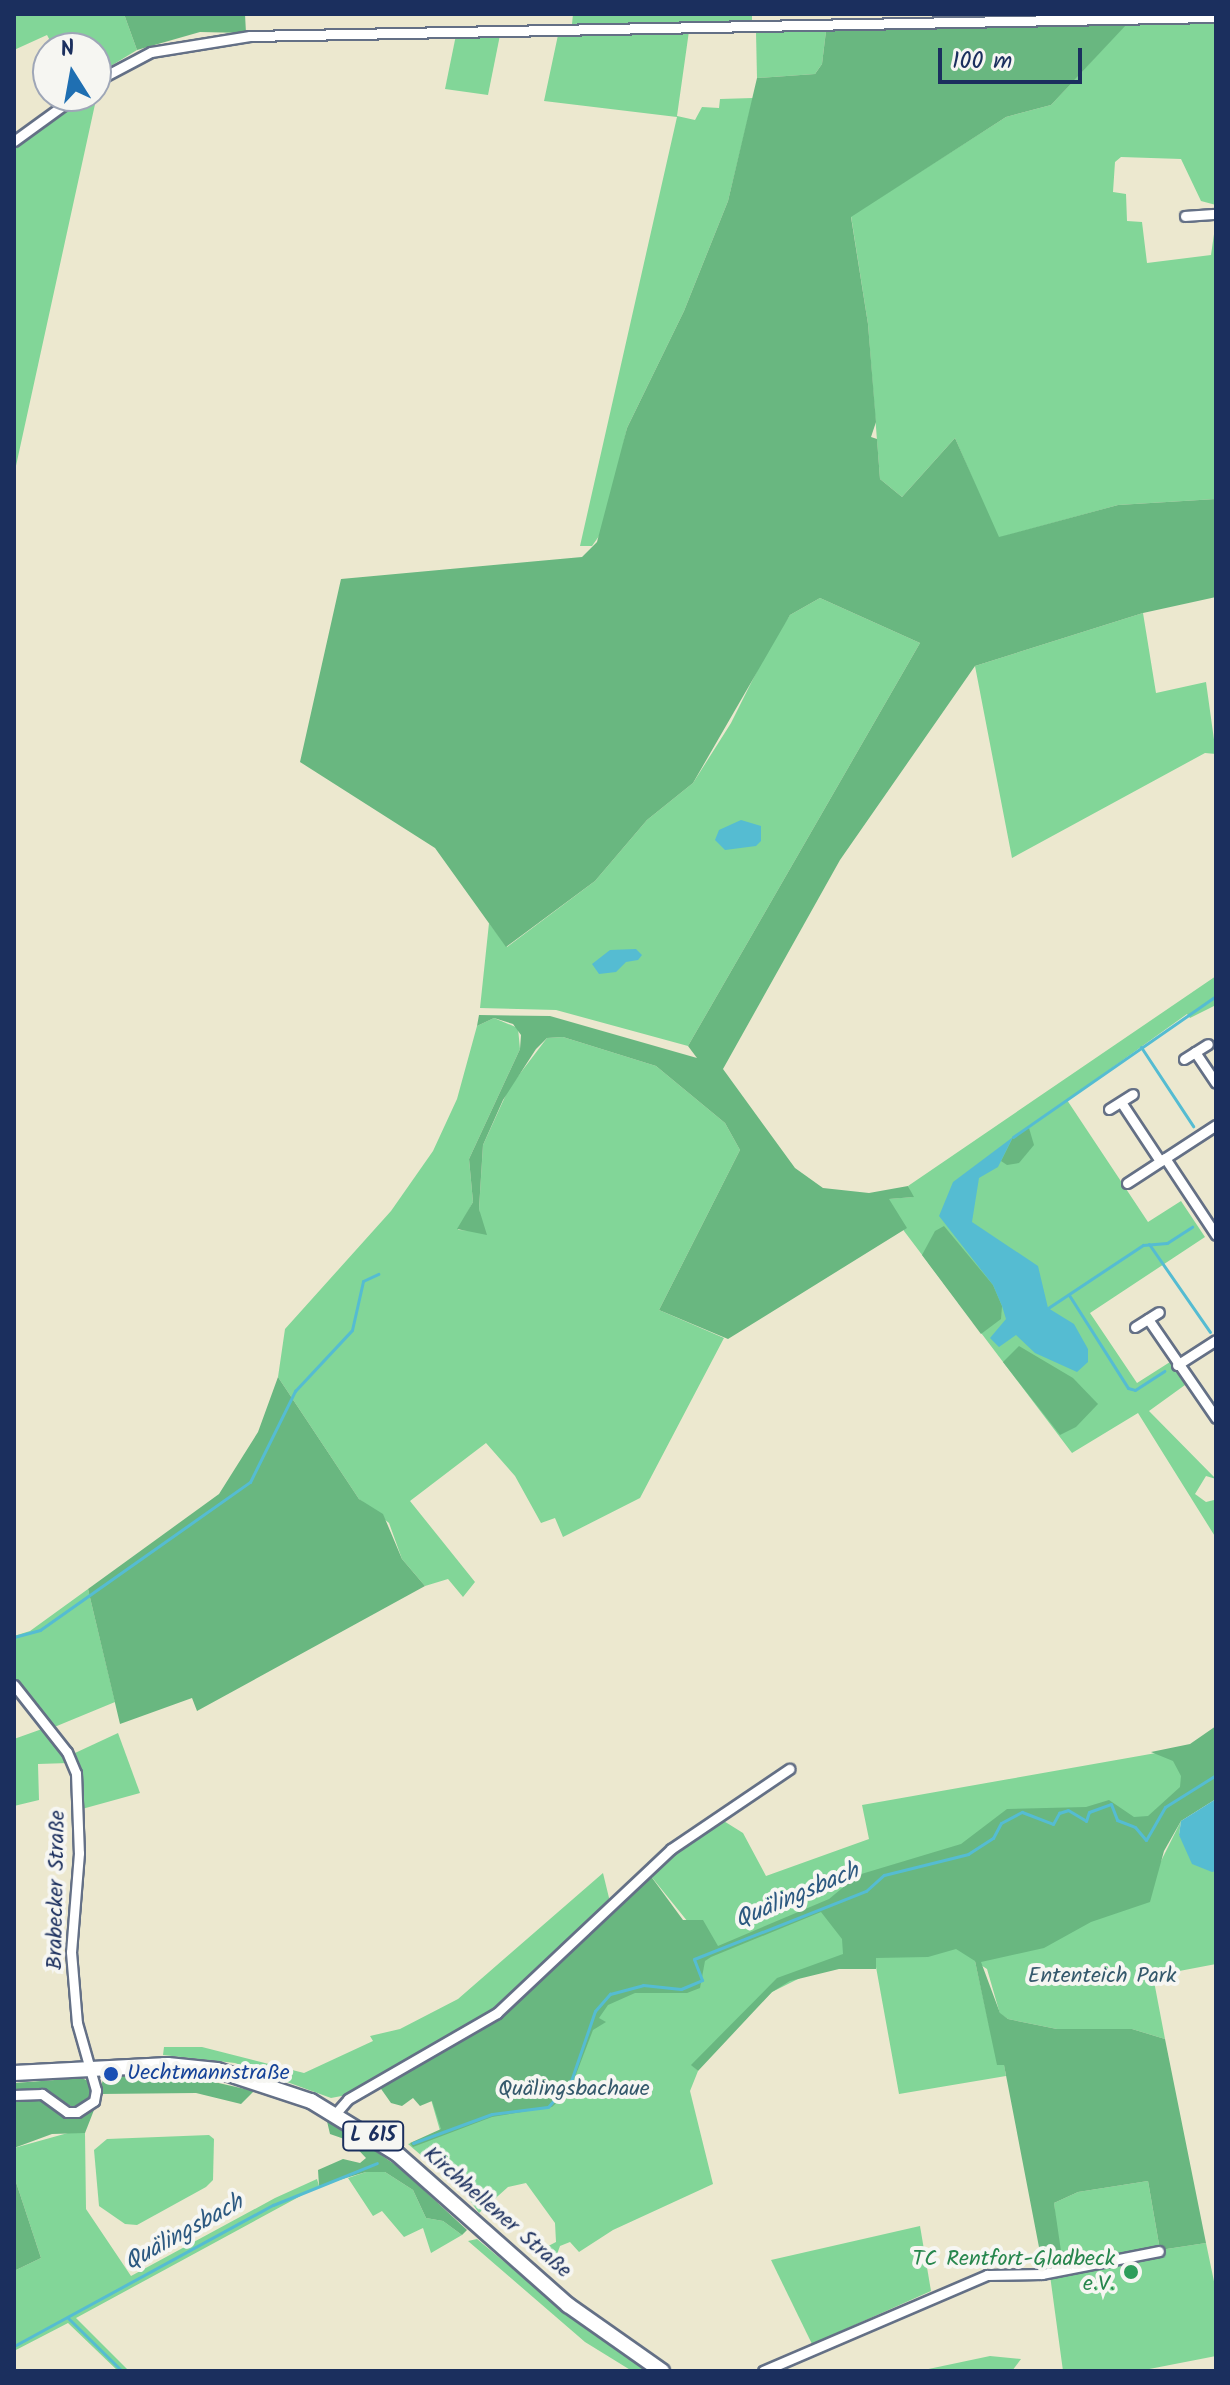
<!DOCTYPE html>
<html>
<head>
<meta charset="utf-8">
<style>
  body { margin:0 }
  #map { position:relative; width:1230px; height:2385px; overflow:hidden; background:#ece8cf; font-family:Kalam,sans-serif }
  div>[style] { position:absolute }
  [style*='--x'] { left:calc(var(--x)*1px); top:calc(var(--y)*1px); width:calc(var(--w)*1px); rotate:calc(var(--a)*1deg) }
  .green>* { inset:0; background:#82d698 }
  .forest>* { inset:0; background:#69b780 }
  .water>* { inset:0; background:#55bcd2 }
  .stream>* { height:3px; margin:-1.5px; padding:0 1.5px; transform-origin:1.5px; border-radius:1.5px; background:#55bcd2 }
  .roads { filter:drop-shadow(2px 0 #647086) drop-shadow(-2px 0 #647086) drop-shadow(0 2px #647086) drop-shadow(0 -2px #647086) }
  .minor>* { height:9px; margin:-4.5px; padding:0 4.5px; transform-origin:4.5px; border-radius:4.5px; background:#fff }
  .primary>* { height:14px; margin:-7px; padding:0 7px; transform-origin:7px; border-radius:7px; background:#fff }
  .dots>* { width:22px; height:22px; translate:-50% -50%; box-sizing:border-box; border:4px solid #f6f6f2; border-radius:50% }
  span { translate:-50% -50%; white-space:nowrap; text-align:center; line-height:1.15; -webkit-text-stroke:8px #f6f6f2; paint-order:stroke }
  .shield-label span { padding:2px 6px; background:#f6f6f2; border:2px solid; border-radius:6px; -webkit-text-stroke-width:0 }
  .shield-label { font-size:20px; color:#1b2f5e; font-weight:700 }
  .street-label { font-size:22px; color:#1b2f5e }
  .park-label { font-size:22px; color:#35596c }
  .transit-label { font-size:22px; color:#164399 }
  .left { translate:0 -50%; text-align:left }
  .leisure-label { font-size:22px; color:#27864d }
  .right { translate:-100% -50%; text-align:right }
  .water-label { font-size:24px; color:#2c5981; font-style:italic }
  .frame { position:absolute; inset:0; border:16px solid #1b2f5e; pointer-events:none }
  .north { position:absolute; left:32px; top:32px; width:80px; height:80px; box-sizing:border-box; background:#f6f6f2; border:2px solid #9ea6b7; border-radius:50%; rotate:349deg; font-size:22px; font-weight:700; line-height:32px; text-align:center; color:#1b2f5e }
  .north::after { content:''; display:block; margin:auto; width:28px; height:36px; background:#1f6fb2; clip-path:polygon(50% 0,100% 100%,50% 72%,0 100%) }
  .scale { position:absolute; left:938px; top:48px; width:144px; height:36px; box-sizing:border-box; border:4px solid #1b2f5e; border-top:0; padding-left:10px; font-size:24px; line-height:28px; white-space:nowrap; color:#1b2f5e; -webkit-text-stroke:6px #f6f6f2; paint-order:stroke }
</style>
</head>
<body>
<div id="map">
  <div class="green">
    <i style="clip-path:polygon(14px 14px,124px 14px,137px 50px,96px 75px,96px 48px,54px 48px,47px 35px,14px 50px)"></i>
    <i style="clip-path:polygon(573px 14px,752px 14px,752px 21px,572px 24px)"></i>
    <i style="clip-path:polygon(1216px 22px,1216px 205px,1201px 201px,1181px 159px,1121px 157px,1115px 162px,1113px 192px,1126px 194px,1127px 221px,1142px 222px,1147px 263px,1211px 255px,1216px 220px,1216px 499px,1118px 505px,998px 538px,955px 438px,902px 497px,880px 479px,868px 324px,851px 216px,1006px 117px,1051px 105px,1125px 25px)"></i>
    <i style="clip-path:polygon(689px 31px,677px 116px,695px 120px,702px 107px,719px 108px,720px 99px,753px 98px,728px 201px,684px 311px,627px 428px,604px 529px,592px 546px,580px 546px,677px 117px,544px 101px,558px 35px)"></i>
    <i style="clip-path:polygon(826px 31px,822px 64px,815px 74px,757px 78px,756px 32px)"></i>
    <i style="clip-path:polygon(456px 35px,500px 35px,488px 95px,445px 89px)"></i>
    <i style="clip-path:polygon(99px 86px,14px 475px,14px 147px,85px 96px,96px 96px)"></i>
    <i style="clip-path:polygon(820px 598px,920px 643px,688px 1046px,556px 1010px,480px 1008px,489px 923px,507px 947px,595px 881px,647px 820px,693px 783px,731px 723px,770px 645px,790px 615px)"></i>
    <i style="clip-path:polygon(1143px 613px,1156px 693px,1206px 682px,1216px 754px,1205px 753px,1012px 858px,975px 666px)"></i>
    <i style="clip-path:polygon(1216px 976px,1216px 1005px,1190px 1018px,1187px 1014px,1067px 1100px,1148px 1222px,1181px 1201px,1205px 1237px,1090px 1313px,1137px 1383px,1170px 1362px,1185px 1385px,1149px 1411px,1216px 1479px,1206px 1476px,1195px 1494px,1206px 1502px,1214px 1500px,1216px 1538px,1138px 1413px,1072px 1453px,904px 1231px,888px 1199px,913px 1197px,908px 1186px)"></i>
    <i style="clip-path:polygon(494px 1018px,518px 1028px,520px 1049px,469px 1159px,473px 1202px,458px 1230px,483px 1231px,479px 1209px,483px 1145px,509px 1088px,547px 1038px,563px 1037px,656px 1066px,725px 1123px,740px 1150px,659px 1310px,724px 1338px,640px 1498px,563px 1537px,555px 1518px,541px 1523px,515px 1476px,486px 1443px,410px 1501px,475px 1582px,463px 1597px,448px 1579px,425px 1586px,402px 1559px,389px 1523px,359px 1499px,278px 1377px,285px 1329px,391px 1211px,433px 1151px,457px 1099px,477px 1026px)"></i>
    <i style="clip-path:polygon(88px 1589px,115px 1702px,52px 1728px,14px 1681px,14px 1636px,30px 1631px)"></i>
    <i style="clip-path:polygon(42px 1729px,69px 1763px,38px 1764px,39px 1800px,14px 1806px,14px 1739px)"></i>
    <i style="clip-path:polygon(118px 1733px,140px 1793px,82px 1809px,75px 1753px)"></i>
    <i style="clip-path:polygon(1190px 1747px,1210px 1778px,1163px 1809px,1161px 1861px,1181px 1821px,1179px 1835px,1216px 1871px,1216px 1964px,1153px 1976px,1165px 2039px,1132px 2029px,1057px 2029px,1008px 2019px,1000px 2014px,987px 1969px,970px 1958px,975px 1961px,998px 2065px,1004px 2064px,1006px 2076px,899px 2094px,876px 1967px,848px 1966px,802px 1977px,772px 1992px,694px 2067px,698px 2071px,690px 2091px,713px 2184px,613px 2230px,579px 2252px,570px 2242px,560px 2246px,552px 2268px,533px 2254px,556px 2242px,555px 2223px,526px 2183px,508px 2187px,479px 2213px,464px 2192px,408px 2144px,441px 2134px,421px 2065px,688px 1922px,650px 1875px,719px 1818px,743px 1833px,766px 1876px,869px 1839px,862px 1805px)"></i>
    <i style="clip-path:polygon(603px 1873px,610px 1902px,495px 2010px,352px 2094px,331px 2098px,235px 2063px,163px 2055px,164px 2047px,202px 2047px,304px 2073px,373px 2041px,370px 2036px,400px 2029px,458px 1999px)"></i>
    <i style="clip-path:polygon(75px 2131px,85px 2133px,86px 2209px,131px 2276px,275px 2198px,317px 2179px,319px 2186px,76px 2318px,129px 2371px,118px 2371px,68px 2323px,14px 2351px,14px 2271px,41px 2258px,14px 2176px,14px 2148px)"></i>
    <i style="clip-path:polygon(209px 2135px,214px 2139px,213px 2180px,206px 2187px,137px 2225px,125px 2224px,99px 2206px,94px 2150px,107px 2139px)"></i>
    <i style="clip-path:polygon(366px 2172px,385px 2172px,413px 2190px,426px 2218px,443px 2221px,462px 2235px,431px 2253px,423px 2228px,404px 2237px,382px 2211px,373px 2216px,348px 2178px)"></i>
    <i style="clip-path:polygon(1148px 2181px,1160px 2250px,1206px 2243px,1216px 2291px,1216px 2356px,1139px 2371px,1063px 2371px,1049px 2268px,1060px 2267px,1054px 2203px,1078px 2192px)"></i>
    <i style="clip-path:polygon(920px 2226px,931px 2291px,812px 2344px,771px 2260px)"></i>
    <i style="clip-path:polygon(477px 2239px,566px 2313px,646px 2371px,632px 2371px,585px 2342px,468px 2241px)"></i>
    <i style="clip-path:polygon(990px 2356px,1021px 2359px,1012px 2371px,919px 2371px)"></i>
  </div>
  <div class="forest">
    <i style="clip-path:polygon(124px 14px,245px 14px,246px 33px,200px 32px,137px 50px)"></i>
    <i style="clip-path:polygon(1127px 24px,1051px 105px,1006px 117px,851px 217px,868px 324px,876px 422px,871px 437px,877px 439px,880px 479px,902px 497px,955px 438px,999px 537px,1118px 505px,1216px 499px,1216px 597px,1143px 613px,975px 666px,840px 860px,723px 1069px,795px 1168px,823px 1188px,869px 1193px,908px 1186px,914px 1197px,889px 1199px,907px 1228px,728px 1339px,659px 1310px,740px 1150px,725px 1123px,656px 1066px,563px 1037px,547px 1038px,536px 1049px,503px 1100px,483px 1145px,479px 1209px,487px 1235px,457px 1229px,473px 1202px,469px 1159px,520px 1049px,521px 1035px,513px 1024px,494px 1018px,477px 1026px,479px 1015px,550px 1016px,697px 1058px,688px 1046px,920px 643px,820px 598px,790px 615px,693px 783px,647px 820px,595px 881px,506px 947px,435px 848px,300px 762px,341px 579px,582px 557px,597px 542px,627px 428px,684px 311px,728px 201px,757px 78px,815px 74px,822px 64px,826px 31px)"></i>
    <i style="clip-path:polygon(1029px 1128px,1034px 1145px,1019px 1163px,1007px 1165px,1001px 1161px,1013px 1137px)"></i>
    <i style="clip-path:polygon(944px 1226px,993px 1285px,1002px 1306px,1001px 1319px,981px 1334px,922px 1255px,935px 1231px)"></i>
    <i style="clip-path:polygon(1019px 1346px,1073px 1378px,1098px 1404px,1076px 1427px,1060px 1435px,1003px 1362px)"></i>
    <i style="clip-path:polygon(278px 1377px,359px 1499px,383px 1514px,402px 1559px,425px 1586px,197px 1711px,192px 1698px,120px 1724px,88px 1589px,219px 1494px,258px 1432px)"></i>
    <i style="clip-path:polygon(1216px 1726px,1216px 1799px,1181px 1821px,1164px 1851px,1150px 1902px,1091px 1922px,1044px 1948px,981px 1962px,1000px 2013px,1008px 2019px,1057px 2029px,1132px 2029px,1165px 2039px,1206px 2243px,1160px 2250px,1148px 2181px,1078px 2192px,1054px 2203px,1062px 2258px,1060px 2267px,1043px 2268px,1004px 2065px,997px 2065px,975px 1961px,956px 1949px,928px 1957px,876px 1958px,876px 1969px,839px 1969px,790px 1981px,772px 1992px,698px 2071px,691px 2065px,777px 1978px,843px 1954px,842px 1939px,821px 1912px,711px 1957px,705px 1961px,700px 1988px,687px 1993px,635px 1993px,608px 2005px,599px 2018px,606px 2022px,593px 2030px,570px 2090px,552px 2107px,492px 2117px,413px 2147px,410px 2143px,441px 2129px,432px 2101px,420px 2106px,413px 2098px,402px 2106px,391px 2103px,379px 2086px,499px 2016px,650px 1875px,683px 1920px,703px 1920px,718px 1946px,829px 1899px,858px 1875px,961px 1844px,1007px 1809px,1086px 1807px,1109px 1800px,1134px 1817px,1148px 1816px,1180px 1787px,1181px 1776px,1173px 1761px,1151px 1752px,1190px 1744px)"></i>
    <i style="clip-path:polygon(153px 2074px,183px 2075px,254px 2091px,241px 2104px,196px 2093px,99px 2094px,104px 2076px)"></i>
    <i style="clip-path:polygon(82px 2078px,90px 2082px,92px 2094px,82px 2106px,71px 2106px,39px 2088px,14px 2090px,14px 2083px)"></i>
    <i style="clip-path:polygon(26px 2096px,44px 2099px,69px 2116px,94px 2110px,85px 2133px,52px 2134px,14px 2148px,14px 2097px)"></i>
    <i style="clip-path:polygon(326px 2117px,400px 2168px,467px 2230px,462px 2235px,443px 2221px,426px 2218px,413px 2190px,385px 2172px,366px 2172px,319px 2186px,318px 2170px,343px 2159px,360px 2163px,366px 2158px,350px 2141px,330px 2134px)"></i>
    <i style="clip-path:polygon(14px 2176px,41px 2258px,14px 2271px)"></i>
  </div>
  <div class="water">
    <i style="clip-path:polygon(741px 820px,761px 826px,761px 841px,756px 846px,725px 850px,715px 840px,719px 830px)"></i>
    <i style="clip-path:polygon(636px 949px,642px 955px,638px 960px,626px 962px,616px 972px,599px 974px,592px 964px,610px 950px)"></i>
    <i style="clip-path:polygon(1013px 1137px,998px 1167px,979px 1178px,972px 1222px,1038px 1266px,1048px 1308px,1074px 1324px,1088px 1349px,1088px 1362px,1077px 1372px,1035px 1353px,1016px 1335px,999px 1347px,990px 1338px,1006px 1319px,1002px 1306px,993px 1285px,939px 1216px,953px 1182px)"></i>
    <i style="clip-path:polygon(1216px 1799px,1216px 1871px,1212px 1872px,1192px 1864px,1179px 1835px,1181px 1821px)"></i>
  </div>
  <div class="stream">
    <i style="--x:1141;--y:1047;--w:95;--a:56.6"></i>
    <i style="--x:1013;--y:1137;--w:247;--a:-34.8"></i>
    <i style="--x:1149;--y:1244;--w:107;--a:55.3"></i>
    <i style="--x:1069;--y:1295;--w:110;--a:57.6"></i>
    <i style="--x:1128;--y:1388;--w:7;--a:16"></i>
    <i style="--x:1135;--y:1390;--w:35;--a:-33"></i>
    <i style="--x:1048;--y:1308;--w:114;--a:-33.6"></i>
    <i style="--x:1143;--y:1245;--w:24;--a:-5"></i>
    <i style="--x:1167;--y:1243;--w:30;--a:-33"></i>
    <i style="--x:14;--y:1637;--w:27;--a:-15"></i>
    <i style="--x:40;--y:1630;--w:257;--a:-35.2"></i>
    <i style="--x:250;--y:1482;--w:102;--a:-63.7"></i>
    <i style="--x:295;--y:1391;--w:83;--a:-46.9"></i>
    <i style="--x:352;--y:1330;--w:50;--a:-77.3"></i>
    <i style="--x:363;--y:1281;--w:17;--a:-25"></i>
    <i style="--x:413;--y:2143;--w:84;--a:-20.2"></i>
    <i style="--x:492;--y:2114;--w:56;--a:-7.1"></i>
    <i style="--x:548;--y:2107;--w:35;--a:-49"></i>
    <i style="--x:571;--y:2081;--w:74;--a:-71.1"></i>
    <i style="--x:595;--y:2011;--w:23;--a:-49"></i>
    <i style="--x:610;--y:1994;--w:34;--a:-15"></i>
    <i style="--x:643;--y:1985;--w:38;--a:6"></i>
    <i style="--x:681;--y:1989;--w:23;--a:-23"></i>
    <i style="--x:702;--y:1980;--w:22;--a:-111"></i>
    <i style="--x:694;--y:1959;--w:185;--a:-21.6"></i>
    <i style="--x:866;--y:1891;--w:24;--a:-42"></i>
    <i style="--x:884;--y:1875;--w:87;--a:-14"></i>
    <i style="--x:968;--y:1854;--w:30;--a:-33"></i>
    <i style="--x:993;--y:1838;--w:17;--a:-62"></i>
    <i style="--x:1001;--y:1823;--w:24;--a:-28"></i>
    <i style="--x:1022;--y:1812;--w:33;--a:21"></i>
    <i style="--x:1053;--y:1824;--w:13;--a:-61"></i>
    <i style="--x:1059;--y:1813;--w:9;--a:-18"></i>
    <i style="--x:1068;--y:1810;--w:21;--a:31"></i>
    <i style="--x:1086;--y:1821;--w:9;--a:-72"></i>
    <i style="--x:1089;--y:1812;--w:23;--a:-20"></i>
    <i style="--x:1111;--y:1804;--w:17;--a:69"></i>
    <i style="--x:1117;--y:1820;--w:19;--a:21"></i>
    <i style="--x:1135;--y:1827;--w:17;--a:50"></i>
    <i style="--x:1146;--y:1840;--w:38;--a:-60"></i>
    <i style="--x:1165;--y:1807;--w:60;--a:-32.1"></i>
    <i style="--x:68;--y:2318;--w:76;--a:44.5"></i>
    <i style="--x:14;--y:2346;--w:295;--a:-28.6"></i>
    <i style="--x:273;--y:2205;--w:112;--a:-22"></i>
  </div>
  <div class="roads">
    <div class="minor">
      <i style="--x:96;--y:81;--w:62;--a:-27.8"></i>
      <i style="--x:151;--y:52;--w:100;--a:-9.2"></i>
      <i style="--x:250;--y:36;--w:966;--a:-1.13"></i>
      <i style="--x:14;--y:141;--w:77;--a:-36"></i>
      <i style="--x:1185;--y:216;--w:31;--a:-4"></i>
      <i style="--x:1195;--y:1052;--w:37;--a:56"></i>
      <i style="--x:1184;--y:1059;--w:28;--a:-32"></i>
      <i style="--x:1121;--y:1102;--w:71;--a:56.5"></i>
      <i style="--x:1109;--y:1109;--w:28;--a:-32"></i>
      <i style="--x:1165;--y:1158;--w:92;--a:56.5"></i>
      <i style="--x:1127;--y:1183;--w:106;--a:-33.1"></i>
      <i style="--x:1148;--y:1319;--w:120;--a:55.5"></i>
      <i style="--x:1135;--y:1327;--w:28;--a:-32"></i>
      <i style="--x:1177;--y:1365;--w:46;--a:-32.7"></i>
      <i style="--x:14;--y:1685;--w:85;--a:51.7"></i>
      <i style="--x:67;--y:1752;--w:23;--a:67"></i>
      <i style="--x:76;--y:1773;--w:80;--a:87.9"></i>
      <i style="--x:79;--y:1853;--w:99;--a:94.6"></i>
      <i style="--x:71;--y:1952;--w:71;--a:85.2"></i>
      <i style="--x:77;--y:2023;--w:70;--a:74.2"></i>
      <i style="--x:96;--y:2090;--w:11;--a:100"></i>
      <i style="--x:94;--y:2101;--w:20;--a:147"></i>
      <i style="--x:77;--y:2112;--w:10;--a:180"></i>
      <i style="--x:67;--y:2112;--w:31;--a:-144"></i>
      <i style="--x:42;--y:2094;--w:28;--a:178"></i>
      <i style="--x:336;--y:2113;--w:18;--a:-49"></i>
      <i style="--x:348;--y:2099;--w:172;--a:-30"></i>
      <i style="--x:497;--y:2013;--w:239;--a:-43.3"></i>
      <i style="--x:671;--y:1849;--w:143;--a:-34.1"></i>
      <i style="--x:763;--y:2371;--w:244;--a:-23.2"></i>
      <i style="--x:987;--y:2275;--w:55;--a:-1"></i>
      <i style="--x:1042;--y:2274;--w:119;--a:-11.1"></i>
    </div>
    <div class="primary">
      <i style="--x:14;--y:2073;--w:154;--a:-3"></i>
      <i style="--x:168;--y:2065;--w:49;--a:5.8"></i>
      <i style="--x:217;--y:2070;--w:99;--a:18.3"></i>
      <i style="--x:311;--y:2101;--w:100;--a:31.5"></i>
      <i style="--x:396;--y:2153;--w:230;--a:41.5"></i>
      <i style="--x:568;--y:2305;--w:115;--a:35.1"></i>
    </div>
  </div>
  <div class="dots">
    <i style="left:111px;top:2074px;background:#1a4fb4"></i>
    <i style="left:1131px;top:2272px;background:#2e9e5b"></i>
  </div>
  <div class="shield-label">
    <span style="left:373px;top:2136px">L 615</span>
  </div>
  <div class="street-label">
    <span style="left:57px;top:1890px;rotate:-89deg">Brabecker Straße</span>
    <span style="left:497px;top:2213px;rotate:41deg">Kirchhellener Straße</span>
  </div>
  <div class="park-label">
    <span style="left:1102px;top:1977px">Ententeich Park</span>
    <span style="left:574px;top:2090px">Quälingsbachaue</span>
  </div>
  <div class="transit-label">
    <span class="left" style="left:127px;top:2074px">Uechtmannstraße</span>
  </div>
  <div class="leisure-label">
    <span class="right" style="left:1115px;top:2272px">TC Rentfort-Gladbeck<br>e.V.</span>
  </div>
  <div class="water-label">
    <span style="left:797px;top:1896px;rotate:-23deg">Quälingsbach</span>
    <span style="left:184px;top:2233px;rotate:-29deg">Quälingsbach</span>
  </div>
  <div class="frame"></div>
  <div class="north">N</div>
  <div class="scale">100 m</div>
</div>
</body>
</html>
